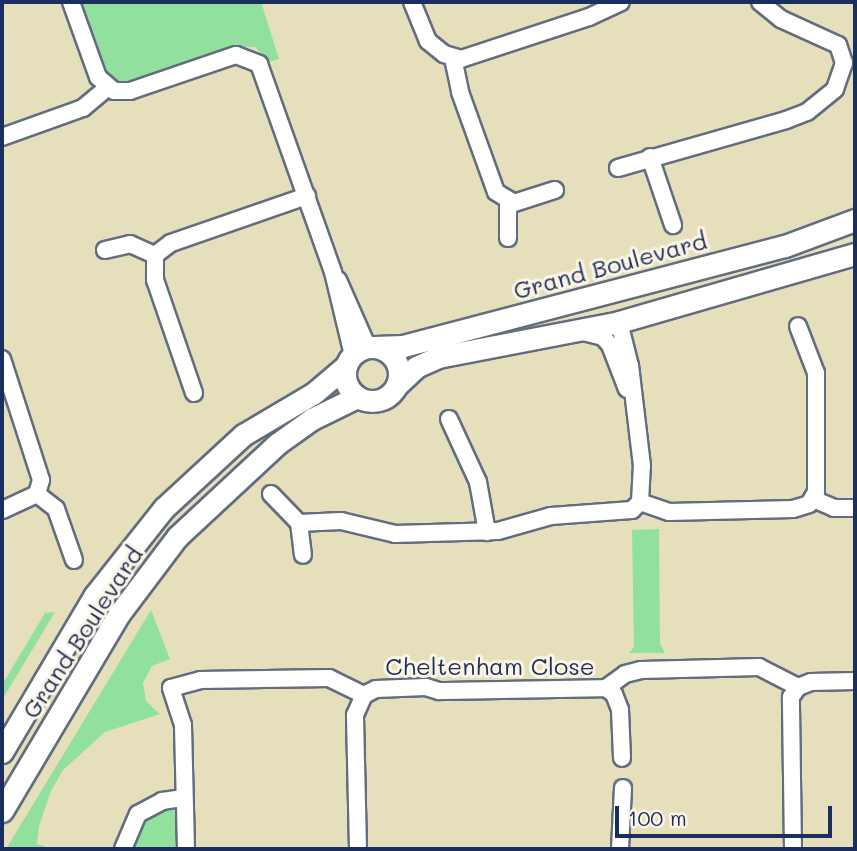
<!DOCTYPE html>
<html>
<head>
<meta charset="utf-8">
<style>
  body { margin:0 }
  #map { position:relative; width:857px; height:851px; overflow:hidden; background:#e6dfbb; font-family:Mali,sans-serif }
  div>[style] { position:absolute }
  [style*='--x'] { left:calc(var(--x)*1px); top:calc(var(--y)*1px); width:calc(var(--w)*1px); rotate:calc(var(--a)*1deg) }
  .green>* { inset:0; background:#92e09d }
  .roads { filter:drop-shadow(2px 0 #626d7f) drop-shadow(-2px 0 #626d7f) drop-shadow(0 2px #626d7f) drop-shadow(0 -2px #626d7f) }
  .minor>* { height:16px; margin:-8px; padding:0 8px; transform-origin:8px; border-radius:8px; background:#fff }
  .tertiary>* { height:21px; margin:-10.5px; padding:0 10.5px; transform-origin:10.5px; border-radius:10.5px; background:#fff }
  .tertiary>.ring { margin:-10.5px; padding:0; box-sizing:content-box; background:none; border:21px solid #fff; border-radius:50% }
  span { translate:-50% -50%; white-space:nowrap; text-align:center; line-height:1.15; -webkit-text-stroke:6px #fcf5e5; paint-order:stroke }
  .street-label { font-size:24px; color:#1b2f5e }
  .frame { position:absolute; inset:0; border:4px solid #1b2f5e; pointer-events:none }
  .scale { position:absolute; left:615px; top:806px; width:217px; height:32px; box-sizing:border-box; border:4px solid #1b2f5e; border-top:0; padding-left:9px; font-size:21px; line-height:24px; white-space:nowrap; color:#1b2f5e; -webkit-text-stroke:5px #fcf5e5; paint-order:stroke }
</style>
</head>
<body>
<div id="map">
  <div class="green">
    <i style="clip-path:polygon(79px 2px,261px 2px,279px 59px,269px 62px,255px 47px,234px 47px,118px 84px,106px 77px)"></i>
    <i style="clip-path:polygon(659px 529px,660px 644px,665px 653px,629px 653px,634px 647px,632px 530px)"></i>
    <i style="clip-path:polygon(151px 610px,170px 659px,152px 666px,143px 683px,146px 701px,160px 714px,105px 732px,63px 770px,51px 791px,39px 826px,37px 844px,51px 849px,6px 849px)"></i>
    <i style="clip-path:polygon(55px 612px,2px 700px,2px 685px,45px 613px)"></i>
    <i style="clip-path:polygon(168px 808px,179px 813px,179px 849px,130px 849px,142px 824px)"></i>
  </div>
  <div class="roads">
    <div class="minor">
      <i style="--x:71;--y:2;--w:80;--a:70.2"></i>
      <i style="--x:98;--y:77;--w:21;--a:41"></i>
      <i style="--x:114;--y:91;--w:16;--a:0"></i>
      <i style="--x:130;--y:91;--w:112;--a:-18.8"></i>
      <i style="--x:236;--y:55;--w:25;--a:21"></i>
      <i style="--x:259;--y:64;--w:221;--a:70.4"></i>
      <i style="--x:333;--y:272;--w:85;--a:76.5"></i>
      <i style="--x:412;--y:2;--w:42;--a:67.7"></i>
      <i style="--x:428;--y:41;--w:21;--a:39"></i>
      <i style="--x:444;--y:54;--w:18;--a:16"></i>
      <i style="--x:461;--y:59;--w:135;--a:-18.2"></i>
      <i style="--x:589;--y:17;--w:35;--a:-25"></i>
      <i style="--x:453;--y:58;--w:35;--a:78"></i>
      <i style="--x:460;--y:92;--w:106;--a:70.2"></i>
      <i style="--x:496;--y:192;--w:21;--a:31"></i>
      <i style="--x:514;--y:203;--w:43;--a:-17.6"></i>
      <i style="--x:2;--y:137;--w:86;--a:-19.7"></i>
      <i style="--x:83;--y:108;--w:31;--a:-40"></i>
      <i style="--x:650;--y:157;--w:72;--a:71.3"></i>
      <i style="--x:618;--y:168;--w:175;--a:-15.9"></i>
      <i style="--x:786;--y:120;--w:22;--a:-21"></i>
      <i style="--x:807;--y:112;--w:36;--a:-39"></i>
      <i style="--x:835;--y:89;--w:28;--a:-71"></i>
      <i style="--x:844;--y:63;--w:19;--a:-108"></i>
      <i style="--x:838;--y:45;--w:63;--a:-155.5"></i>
      <i style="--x:781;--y:19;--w:27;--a:-141"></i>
      <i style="--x:508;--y:202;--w:36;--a:90"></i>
      <i style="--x:105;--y:250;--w:26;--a:-13"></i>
      <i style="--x:130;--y:244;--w:27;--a:24"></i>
      <i style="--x:338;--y:280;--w:74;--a:66.2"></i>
      <i style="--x:579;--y:331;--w:25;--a:14"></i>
      <i style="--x:603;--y:337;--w:11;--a:49"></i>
      <i style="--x:610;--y:345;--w:47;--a:68.9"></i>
      <i style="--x:2;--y:359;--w:127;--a:72.1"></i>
      <i style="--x:41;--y:480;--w:15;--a:106"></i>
      <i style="--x:37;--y:494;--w:38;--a:155"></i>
      <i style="--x:194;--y:393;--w:120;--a:-109"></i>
      <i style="--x:155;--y:280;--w:25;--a:-90"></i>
      <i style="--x:155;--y:255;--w:20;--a:-37"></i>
      <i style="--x:171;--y:243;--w:144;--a:-19.1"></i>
      <i style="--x:449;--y:419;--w:69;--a:65.3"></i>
      <i style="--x:478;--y:482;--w:51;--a:79.8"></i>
      <i style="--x:37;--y:494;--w:24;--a:38"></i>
      <i style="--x:56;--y:509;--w:54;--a:70.6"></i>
      <i style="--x:271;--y:494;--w:40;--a:46"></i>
      <i style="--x:299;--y:523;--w:42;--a:-2.7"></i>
      <i style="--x:341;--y:521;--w:56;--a:13.5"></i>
      <i style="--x:395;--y:534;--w:103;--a:-1.7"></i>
      <i style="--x:498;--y:531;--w:55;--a:-15.8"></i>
      <i style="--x:551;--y:516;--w:81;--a:-4.2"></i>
      <i style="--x:632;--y:510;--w:11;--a:-45"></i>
      <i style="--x:640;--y:502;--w:36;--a:-87"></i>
      <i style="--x:642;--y:466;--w:101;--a:-96.8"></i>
      <i style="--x:630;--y:366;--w:45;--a:-104"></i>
      <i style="--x:813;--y:499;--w:23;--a:23"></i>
      <i style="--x:834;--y:508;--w:21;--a:0"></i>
      <i style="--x:640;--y:502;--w:31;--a:19"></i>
      <i style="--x:669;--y:512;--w:124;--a:-1.4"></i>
      <i style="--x:793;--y:509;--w:17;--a:-17"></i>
      <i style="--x:809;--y:504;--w:14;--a:-60"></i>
      <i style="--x:816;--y:492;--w:119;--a:-90"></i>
      <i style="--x:816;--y:373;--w:50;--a:-111"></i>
      <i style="--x:299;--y:523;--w:32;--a:83"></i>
      <i style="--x:606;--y:688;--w:24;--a:-36"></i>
      <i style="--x:625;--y:674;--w:16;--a:-14"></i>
      <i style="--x:641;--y:670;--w:118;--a:-1.5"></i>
      <i style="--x:759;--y:667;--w:44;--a:27.1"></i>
      <i style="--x:606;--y:688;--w:10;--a:37"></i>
      <i style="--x:614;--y:694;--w:17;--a:69"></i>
      <i style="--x:620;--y:710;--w:48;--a:87.6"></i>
      <i style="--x:123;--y:849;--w:38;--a:-67"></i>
      <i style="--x:138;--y:814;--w:27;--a:-28"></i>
      <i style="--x:162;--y:801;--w:22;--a:-8"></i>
      <i style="--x:186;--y:849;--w:124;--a:-91.4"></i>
      <i style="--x:183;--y:725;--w:39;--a:-108"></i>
      <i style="--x:171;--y:688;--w:30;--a:-15"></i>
      <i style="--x:200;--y:680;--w:129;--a:-0.9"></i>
      <i style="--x:329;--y:678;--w:39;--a:26"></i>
      <i style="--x:358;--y:849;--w:134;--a:-91.3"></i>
      <i style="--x:355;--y:715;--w:22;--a:-66"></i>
      <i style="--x:364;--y:695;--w:13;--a:-27"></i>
      <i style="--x:376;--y:689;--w:50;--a:-2.3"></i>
      <i style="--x:426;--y:687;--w:14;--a:17"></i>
      <i style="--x:439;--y:691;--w:167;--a:-1"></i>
      <i style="--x:620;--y:849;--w:61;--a:-87.2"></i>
      <i style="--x:793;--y:849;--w:152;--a:-90.8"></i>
      <i style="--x:791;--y:697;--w:12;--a:-55"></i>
      <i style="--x:798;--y:687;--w:14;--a:-21"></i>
      <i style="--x:811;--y:682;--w:44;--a:-1.3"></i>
    </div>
    <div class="tertiary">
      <i style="--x:374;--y:347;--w:29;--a:-2"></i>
      <i style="--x:403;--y:346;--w:395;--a:-14.7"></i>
      <i style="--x:785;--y:246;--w:75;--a:-20.4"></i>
      <i class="ring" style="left:345px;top:347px;width:33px;height:33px"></i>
      <i style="--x:397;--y:385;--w:26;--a:-43"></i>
      <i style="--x:416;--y:367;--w:24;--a:-24"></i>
      <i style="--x:438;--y:357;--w:184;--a:-10.9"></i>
      <i style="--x:619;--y:322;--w:246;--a:-16.1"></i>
      <i style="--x:2;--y:752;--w:182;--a:-59.4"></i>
      <i style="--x:95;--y:595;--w:111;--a:-51.6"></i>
      <i style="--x:164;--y:508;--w:108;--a:-42.7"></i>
      <i style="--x:243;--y:435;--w:82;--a:-30.6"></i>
      <i style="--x:314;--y:393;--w:42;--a:-40.2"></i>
      <i style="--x:2;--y:811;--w:229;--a:-59.3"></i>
      <i style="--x:119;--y:614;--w:96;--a:-53"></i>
      <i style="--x:177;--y:537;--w:137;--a:-42.9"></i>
      <i style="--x:277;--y:444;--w:43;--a:-35.5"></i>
      <i style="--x:312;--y:419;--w:50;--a:-26.1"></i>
    </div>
  </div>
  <div class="street-label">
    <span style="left:610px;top:265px;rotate:-15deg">Grand Boulevard</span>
    <span style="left:82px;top:632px;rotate:-57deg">Grand Boulevard</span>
    <span style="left:490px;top:666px">Cheltenham Close</span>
  </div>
  <div class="frame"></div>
  <div class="scale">100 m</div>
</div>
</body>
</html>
